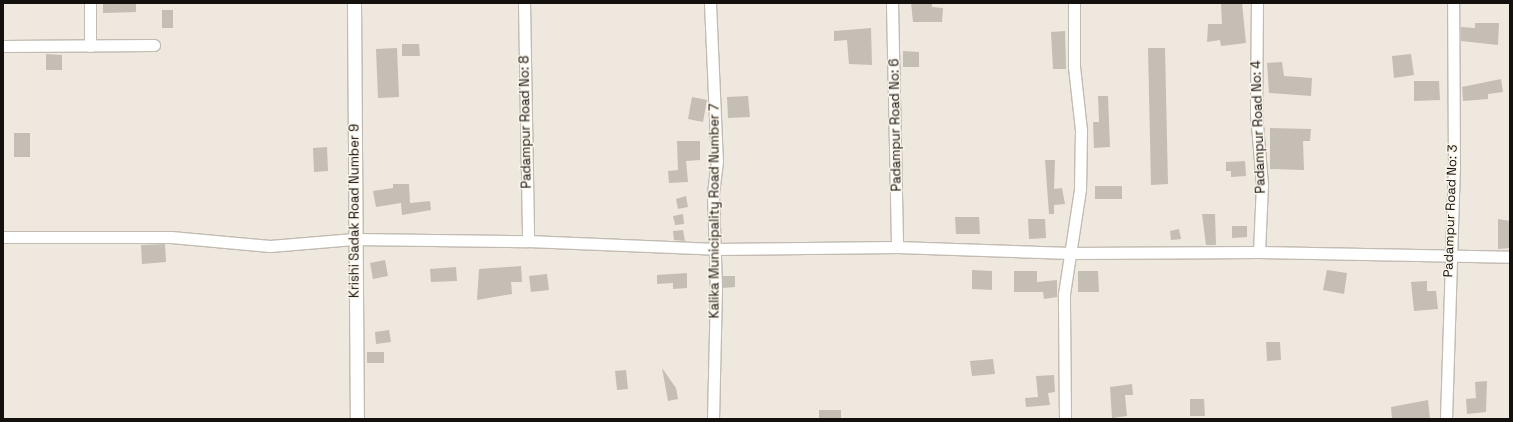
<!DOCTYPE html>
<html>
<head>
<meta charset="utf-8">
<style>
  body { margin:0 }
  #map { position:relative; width:1513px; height:422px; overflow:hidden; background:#efe8df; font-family:"Space Grotesk",sans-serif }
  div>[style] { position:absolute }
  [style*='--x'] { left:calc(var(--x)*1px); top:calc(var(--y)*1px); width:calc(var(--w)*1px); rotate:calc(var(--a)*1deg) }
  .building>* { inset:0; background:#c5beb5 }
  .roads { filter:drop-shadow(1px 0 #c2bbb2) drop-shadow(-1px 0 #c2bbb2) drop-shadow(0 1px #c2bbb2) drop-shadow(0 -1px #c2bbb2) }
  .minor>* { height:11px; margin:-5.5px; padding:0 5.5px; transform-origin:5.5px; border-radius:5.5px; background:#fff }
  .tertiary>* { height:13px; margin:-6.5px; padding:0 6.5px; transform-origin:6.5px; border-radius:6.5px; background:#fff }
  span { translate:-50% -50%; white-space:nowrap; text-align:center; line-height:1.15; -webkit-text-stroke:3px #fdf6ec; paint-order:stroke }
  .street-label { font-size:13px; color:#13100d }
  .frame { position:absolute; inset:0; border:4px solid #13100d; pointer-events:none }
</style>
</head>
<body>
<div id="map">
  <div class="building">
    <i style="clip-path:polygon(103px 3px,136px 3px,136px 12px,103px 13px)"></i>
    <i style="clip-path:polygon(911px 3px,932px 3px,932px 7px,943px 8px,942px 22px,913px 22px)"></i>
    <i style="clip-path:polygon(1242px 3px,1246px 43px,1221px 46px,1220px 40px,1207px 42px,1208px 24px,1222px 24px,1221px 4px)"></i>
    <i style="clip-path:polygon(162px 10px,173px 10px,173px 28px,162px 28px)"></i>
    <i style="clip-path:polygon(1475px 23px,1499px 23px,1498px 45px,1461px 41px,1461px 27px,1475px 28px)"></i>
    <i style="clip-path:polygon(871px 28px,872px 65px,849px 64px,847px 40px,834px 41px,834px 31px)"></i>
    <i style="clip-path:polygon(1065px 31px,1066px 69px,1053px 69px,1051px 32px)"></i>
    <i style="clip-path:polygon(402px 44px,419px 44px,420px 56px,402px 56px)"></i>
    <i style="clip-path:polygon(397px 48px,399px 97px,378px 98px,376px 49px)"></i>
    <i style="clip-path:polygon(1148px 48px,1165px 48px,1168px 184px,1151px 185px)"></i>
    <i style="clip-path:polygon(903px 51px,919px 52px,919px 67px,903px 67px)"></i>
    <i style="clip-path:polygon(46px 54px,62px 55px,62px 70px,46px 70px)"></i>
    <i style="clip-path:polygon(1411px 54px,1414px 75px,1394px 78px,1392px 56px)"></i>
    <i style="clip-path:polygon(1282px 62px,1284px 76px,1312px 78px,1311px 96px,1269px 93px,1267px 63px)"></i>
    <i style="clip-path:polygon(1501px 79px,1503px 92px,1488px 94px,1488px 99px,1463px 101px,1462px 87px)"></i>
    <i style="clip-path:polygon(1414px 81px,1439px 81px,1440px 100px,1414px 101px)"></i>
    <i style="clip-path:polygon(748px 96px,750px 117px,728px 118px,727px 97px)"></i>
    <i style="clip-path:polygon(1098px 96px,1108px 96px,1110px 147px,1094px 148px,1093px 122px,1099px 122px)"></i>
    <i style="clip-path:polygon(692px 97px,707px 100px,703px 122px,688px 119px)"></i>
    <i style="clip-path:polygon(1270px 128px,1311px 129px,1310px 141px,1303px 141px,1304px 170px,1270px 169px)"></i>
    <i style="clip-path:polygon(14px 133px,30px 133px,30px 157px,14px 157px)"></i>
    <i style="clip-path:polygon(677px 141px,700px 141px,700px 160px,686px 161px,688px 182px,669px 183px,668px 171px,678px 170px)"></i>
    <i style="clip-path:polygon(327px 147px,328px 171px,314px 172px,313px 148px)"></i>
    <i style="clip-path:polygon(1045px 160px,1055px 160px,1054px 189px,1062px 188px,1065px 204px,1054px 205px,1054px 214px,1049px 214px)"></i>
    <i style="clip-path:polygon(1245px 161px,1246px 176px,1231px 177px,1231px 171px,1226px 171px,1226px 162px)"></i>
    <i style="clip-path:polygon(393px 184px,409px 184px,410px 203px,430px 201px,431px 210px,402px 215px,401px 203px,376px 207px,373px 191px,393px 188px)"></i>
    <i style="clip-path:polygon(1095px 186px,1122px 186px,1122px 199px,1095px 199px)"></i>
    <i style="clip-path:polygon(686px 196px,688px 207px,678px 209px,676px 199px)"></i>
    <i style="clip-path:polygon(683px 214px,684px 224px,675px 225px,673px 216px)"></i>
    <i style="clip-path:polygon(1202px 214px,1215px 214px,1216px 245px,1206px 245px)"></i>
    <i style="clip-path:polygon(955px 217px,979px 217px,980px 234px,956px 234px)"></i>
    <i style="clip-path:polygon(1028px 219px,1045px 219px,1046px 238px,1029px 239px)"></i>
    <i style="clip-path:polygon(1498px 219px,1510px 221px,1510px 248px,1498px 249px)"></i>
    <i style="clip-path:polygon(1232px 226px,1247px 226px,1247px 237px,1232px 238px)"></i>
    <i style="clip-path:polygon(1179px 229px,1181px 239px,1171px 240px,1170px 231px)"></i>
    <i style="clip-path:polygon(683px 230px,685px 241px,674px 240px,673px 231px)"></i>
    <i style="clip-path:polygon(165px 244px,166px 262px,142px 264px,141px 245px)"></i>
    <i style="clip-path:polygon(385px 260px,388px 276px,373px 279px,370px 263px)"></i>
    <i style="clip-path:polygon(521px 266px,522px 282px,511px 282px,512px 294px,477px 300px,479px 269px)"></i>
    <i style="clip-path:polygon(456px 267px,457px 281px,431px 282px,430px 269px)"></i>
    <i style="clip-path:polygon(972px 270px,992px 271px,992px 290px,972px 289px)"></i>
    <i style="clip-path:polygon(1327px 270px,1347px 273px,1344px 294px,1323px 290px)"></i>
    <i style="clip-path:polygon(1014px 271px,1037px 271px,1037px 282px,1057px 280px,1057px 297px,1044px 299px,1043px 292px,1014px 292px)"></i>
    <i style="clip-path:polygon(1078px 271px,1098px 271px,1099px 292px,1078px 292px)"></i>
    <i style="clip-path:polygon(687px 273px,687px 288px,673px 289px,673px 283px,657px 284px,657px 275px)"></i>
    <i style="clip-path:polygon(547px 274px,549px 290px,531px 292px,529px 276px)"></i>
    <i style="clip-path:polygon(723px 276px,735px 276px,735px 287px,723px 288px)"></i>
    <i style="clip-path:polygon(1427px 281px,1427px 291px,1436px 291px,1438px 309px,1414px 311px,1411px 282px)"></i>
    <i style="clip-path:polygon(389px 330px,391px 342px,376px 344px,375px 332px)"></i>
    <i style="clip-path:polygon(1266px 342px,1280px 342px,1281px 360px,1267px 361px)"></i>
    <i style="clip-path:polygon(367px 352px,384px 352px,384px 363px,367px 363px)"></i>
    <i style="clip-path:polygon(993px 359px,995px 374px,972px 376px,970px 361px)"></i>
    <i style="clip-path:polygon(662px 368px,676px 388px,678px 399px,668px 401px)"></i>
    <i style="clip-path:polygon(626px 370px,628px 389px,617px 390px,615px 371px)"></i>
    <i style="clip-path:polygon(1054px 375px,1055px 392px,1048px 393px,1050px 405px,1026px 407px,1025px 398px,1038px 397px,1036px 376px)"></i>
    <i style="clip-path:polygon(1487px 381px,1486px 412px,1467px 414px,1466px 399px,1476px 398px,1475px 382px)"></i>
    <i style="clip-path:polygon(1132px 384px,1133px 395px,1125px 395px,1127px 416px,1112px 418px,1110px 387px)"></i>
    <i style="clip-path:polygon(1190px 399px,1204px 399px,1205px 416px,1190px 416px)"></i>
    <i style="clip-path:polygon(1428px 400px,1430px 419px,1392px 419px,1391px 407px)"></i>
    <i style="clip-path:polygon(819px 410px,841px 410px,841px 419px,819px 419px)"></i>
  </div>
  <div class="roads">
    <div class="minor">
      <i style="--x:524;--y:3;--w:238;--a:89"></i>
      <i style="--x:710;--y:3;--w:158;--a:87.5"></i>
      <i style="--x:717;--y:161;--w:33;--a:97"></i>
      <i style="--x:713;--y:194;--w:94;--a:88.2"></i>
      <i style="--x:716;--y:288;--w:131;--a:91.3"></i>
      <i style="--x:892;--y:3;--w:244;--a:88.8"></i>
      <i style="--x:1257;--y:3;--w:110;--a:90.5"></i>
      <i style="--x:1256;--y:113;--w:72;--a:85.2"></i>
      <i style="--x:1262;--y:185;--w:67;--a:92.6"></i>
      <i style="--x:3;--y:46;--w:151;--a:-0.4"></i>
      <i style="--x:90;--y:46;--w:43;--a:-90"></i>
      <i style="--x:3;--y:237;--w:168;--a:0"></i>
      <i style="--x:171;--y:237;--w:99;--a:5.2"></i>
      <i style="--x:270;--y:246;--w:84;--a:-4.8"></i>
      <i style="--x:354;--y:239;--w:174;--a:0.7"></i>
      <i style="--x:528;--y:241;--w:188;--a:2.4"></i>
      <i style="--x:716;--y:249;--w:181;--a:-0.6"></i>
      <i style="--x:897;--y:247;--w:174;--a:2"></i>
      <i style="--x:1071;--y:253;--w:188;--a:-0.3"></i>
      <i style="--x:1259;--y:252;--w:251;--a:1.1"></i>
      <i style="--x:1065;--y:419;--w:125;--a:-90.5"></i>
      <i style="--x:1064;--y:294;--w:106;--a:-81.3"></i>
      <i style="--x:1080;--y:189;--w:59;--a:-89"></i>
      <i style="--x:1081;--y:130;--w:63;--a:-96.3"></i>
      <i style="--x:1074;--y:67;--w:64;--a:-90"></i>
      <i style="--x:1446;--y:419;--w:252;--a:-88.2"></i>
      <i style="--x:1454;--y:167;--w:164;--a:-90.3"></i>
    </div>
    <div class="tertiary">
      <i style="--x:354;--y:3;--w:416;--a:89.6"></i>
    </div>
  </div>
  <div class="street-label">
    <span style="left:526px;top:122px;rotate:-91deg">Padampur Road No: 8</span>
    <span style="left:896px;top:125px;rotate:-91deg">Padampur Road No: 6</span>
    <span style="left:1259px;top:127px;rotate:-92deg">Padampur Road No: 4</span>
    <span style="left:355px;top:211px;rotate:-90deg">Krishi Sadak Road Number 9</span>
    <span style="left:715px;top:211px;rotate:-90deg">Kalika Municipality Road Number 7</span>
    <span style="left:1451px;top:211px;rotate:-88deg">Padampur Road No: 3</span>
  </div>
  <div class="frame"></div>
</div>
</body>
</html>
